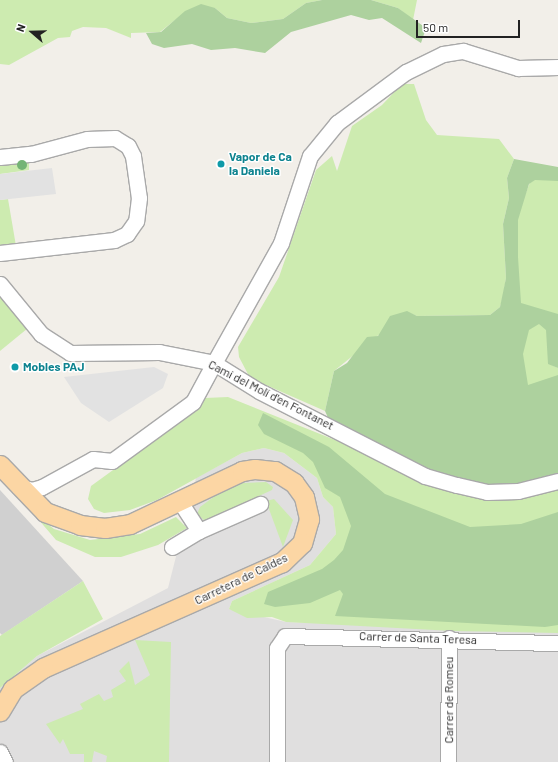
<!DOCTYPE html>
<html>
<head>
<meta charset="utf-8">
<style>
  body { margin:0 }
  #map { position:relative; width:558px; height:762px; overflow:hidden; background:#f2efe9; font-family:Barlow,sans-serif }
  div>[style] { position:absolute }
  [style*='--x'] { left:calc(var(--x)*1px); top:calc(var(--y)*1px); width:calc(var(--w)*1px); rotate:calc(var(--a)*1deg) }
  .residential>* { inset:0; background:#e0dfdf }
  .religious>* { inset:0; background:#d0d0d0 }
  .grass>* { inset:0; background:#cdebb0 }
  .forest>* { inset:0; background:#add19e }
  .parking>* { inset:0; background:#e2e2e2 }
  .roads { filter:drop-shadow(1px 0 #a9a9a9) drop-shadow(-1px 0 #a9a9a9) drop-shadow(0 1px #a9a9a9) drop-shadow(0 -1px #a9a9a9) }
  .minor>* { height:15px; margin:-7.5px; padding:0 7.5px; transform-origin:7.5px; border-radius:7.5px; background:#fff }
  .major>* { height:19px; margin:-9.5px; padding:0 9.5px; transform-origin:9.5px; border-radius:9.5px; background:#fcd6a4 }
  .trees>* { width:10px; height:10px; margin:-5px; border-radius:50%; background:#74b475 }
  .dots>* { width:11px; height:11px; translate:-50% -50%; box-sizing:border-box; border:2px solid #fff; border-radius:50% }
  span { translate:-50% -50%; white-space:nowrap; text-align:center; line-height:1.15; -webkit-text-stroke:3px #fff; paint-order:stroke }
  .culture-label { font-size:12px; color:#0d838f; font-weight:700 }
  .left { translate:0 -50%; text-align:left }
  .street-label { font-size:12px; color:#222 }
  .north { position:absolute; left:12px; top:12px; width:40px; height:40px; -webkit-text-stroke:3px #fff; paint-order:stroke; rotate:290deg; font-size:11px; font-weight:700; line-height:16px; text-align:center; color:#222 }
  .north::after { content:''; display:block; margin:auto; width:14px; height:18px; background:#222; clip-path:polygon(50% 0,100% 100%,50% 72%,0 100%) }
  .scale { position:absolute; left:416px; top:20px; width:104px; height:18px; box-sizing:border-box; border:2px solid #222; border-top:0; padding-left:5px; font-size:12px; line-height:14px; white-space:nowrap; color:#222; -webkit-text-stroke:3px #fff; paint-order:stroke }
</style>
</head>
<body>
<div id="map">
  <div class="residential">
    <i style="clip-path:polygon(264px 448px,284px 453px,317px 478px,323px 497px,333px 507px,336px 534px,310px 565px,232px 601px,229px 609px,286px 622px,558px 631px,558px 762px,0 762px,0 688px,37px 656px,168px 588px,196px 478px,242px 453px)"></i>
  </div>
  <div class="religious">
    <i style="clip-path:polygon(0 490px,83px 581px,2px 635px,0 633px)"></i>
  </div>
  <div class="grass">
    <i style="clip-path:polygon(0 0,322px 0,306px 3px,283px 19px,251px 23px,227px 18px,215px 8px,175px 20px,160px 32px,131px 33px,131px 38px,106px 28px,83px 27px,72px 31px,70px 37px,58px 38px,9px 65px,0 64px)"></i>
    <i style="clip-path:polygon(371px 0,417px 0,413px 20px,398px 8px)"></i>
    <i style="clip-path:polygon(402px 84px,414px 84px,426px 120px,437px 135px,499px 139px,514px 159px,507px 178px,509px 198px,503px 224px,506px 278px,503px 297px,500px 307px,490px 315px,417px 316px,407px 312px,334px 371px,325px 411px,250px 378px,239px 357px,238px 347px,279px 277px,316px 170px,332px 156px,337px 171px,352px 126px,382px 105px)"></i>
    <i style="clip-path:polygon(29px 157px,29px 170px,0 174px,0 160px)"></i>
    <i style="clip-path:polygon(532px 177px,558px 178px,558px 317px,518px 304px,517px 216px)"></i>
    <i style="clip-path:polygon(8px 199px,16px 246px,0 248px,0 200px)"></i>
    <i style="clip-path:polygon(0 284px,33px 324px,0 351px)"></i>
    <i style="clip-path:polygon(540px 322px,550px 332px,552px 365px,558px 368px,558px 377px,532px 388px,523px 385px,520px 365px,527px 328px)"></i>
    <i style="clip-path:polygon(228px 397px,425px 476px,558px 481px,558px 633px,453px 631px,286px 622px,272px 617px,247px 618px,229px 609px,232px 601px,310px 565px,336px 534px,333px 507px,323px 497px,317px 478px,284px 453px,264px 448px,242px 453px,157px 500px,130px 510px,104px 513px,94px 509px,88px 499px,91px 486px,167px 431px,205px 398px)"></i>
    <i style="clip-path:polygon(266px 482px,273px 487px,272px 490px,205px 521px,197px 514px,200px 507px,219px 493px,243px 483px)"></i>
    <i style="clip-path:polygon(274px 499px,293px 520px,283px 547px,266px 501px)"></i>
    <i style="clip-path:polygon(32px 512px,54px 529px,90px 540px,140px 534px,176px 517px,187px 528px,158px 545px,121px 557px,95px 557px,56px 540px)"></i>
    <i style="clip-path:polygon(83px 581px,103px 619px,37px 656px,0 688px,0 636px)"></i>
    <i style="clip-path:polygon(135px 640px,171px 642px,169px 762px,106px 762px,107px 756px,94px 751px,92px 762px,84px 762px,84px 754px,70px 754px,63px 739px,60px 744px,46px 724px,83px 709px,80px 704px,99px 694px,104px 701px,113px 697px,111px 690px,126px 681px,119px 671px,129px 661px,135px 685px,150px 675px)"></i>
  </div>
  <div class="forest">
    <i style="clip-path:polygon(322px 0,371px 0,398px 8px,426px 28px,421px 43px,382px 18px,369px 20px,351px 15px,291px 32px,265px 53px,235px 48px,211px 50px,192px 44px,164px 48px,152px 44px,146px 33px,161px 32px,185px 11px,201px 4px,215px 8px,227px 18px,251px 23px,283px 19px,306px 3px)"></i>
    <i style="clip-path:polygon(514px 159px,558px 167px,558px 181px,535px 180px,529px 184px,518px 220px,518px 257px,521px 303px,558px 314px,558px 368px,548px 364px,546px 330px,539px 324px,529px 330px,523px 354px,528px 385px,558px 375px,558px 481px,518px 491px,461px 485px,330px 422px,325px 411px,334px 371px,347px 363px,367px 337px,378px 336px,390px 316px,407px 311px,417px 316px,490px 315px,500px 307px,506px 278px,503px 224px,509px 198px,507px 178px)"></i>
    <i style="clip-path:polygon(263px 413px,329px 447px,385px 494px,470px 527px,521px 524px,558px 512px,558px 625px,545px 627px,335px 616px,343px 594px,340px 590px,310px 603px,275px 607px,264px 604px,268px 592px,322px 569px,334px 560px,343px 550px,351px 526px,340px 497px,325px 488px,313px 462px,303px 453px,264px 434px,258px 425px)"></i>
  </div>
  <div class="parking">
    <i style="clip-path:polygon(52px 168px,56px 194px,0 200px,0 174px)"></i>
    <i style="clip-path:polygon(154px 367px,168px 374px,163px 388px,109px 422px,81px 403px,64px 377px)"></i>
  </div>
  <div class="roads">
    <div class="minor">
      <i style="--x:0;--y:157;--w:31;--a:-6"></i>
      <i style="--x:31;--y:154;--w:58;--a:-15"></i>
      <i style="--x:87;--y:139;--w:28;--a:-2"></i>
      <i style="--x:115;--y:138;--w:15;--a:32"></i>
      <i style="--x:128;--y:146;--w:11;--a:63"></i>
      <i style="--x:133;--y:156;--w:42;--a:81.9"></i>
      <i style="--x:139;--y:198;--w:23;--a:97"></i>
      <i style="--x:136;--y:221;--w:16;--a:125"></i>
      <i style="--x:127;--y:234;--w:14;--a:155"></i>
      <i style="--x:114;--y:240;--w:115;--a:173.5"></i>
      <i style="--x:0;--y:284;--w:65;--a:50.6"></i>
      <i style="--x:41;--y:334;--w:35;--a:33"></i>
      <i style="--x:70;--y:353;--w:89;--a:-0.6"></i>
      <i style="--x:159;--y:352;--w:56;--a:11.3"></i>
      <i style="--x:214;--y:363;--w:53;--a:31.9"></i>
      <i style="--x:259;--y:391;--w:186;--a:27.1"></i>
      <i style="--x:425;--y:476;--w:33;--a:16"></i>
      <i style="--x:457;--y:485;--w:31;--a:13"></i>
      <i style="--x:487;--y:492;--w:31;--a:-2"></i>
      <i style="--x:518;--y:491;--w:41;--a:-14"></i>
      <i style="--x:214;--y:363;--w:137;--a:-60.8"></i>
      <i style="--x:281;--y:243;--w:92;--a:-71.6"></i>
      <i style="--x:310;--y:156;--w:43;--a:-50.7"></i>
      <i style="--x:337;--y:123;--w:86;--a:-36.5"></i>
      <i style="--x:406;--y:72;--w:41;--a:-25.9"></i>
      <i style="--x:443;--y:54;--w:20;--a:-9"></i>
      <i style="--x:463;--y:51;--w:58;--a:17.2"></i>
      <i style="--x:518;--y:68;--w:40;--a:-1.4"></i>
      <i style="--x:18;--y:486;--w:15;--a:16"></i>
      <i style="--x:32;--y:490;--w:10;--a:-17"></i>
      <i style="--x:42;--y:487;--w:58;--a:-28.8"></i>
      <i style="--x:93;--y:459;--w:19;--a:6"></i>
      <i style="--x:112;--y:461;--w:100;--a:-36.1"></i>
      <i style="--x:193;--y:402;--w:44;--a:-61.7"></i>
      <i style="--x:199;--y:531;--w:67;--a:-23.9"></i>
      <i style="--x:172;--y:547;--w:31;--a:-31"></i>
      <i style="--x:199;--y:531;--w:35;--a:-123"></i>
      <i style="--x:0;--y:752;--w:11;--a:63"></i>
      <i style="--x:277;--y:762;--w:114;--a:-90"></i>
      <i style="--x:277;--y:648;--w:14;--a:-56"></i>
      <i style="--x:285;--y:636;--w:273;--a:1.5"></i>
      <i style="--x:448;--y:762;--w:124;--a:-89.5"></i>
    </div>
    <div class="major">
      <i style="--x:0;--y:465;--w:65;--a:46.2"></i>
      <i style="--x:45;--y:512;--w:37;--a:20"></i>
      <i style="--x:80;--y:525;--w:25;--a:7"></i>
      <i style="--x:105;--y:528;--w:25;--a:-9"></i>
      <i style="--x:130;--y:524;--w:124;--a:-25.3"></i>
      <i style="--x:242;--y:471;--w:13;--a:-9"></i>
      <i style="--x:255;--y:469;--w:20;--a:6"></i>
      <i style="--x:275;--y:471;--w:22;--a:32"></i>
      <i style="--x:294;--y:483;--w:17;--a:54"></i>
      <i style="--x:304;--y:497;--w:23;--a:77"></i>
      <i style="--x:309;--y:519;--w:25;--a:106"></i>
      <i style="--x:302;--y:543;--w:28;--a:136"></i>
      <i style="--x:282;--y:562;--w:261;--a:156.1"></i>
      <i style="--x:43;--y:668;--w:37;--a:145"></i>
      <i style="--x:13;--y:689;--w:26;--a:121"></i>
    </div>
  </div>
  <div class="trees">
    <i style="left:22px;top:165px"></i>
  </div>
  <div class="dots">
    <i style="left:221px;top:164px;background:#0f9aa8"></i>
    <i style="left:15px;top:367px;background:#0f9aa8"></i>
  </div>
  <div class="culture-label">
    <span class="left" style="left:229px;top:164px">Vapor de Ca<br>la Daniela</span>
    <span class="left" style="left:23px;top:367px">Mobles PAJ</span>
  </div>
  <div class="street-label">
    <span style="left:271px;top:395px;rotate:27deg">Camí del Molí d'en Fontanet</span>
    <span style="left:241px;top:579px;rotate:-26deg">Carretera de Caldes</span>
    <span style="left:418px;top:638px;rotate:2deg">Carrer de Santa Teresa</span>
    <span style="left:449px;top:700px;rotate:-90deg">Carrer de Romeu</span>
  </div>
  <div class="north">N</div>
  <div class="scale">50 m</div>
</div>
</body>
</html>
